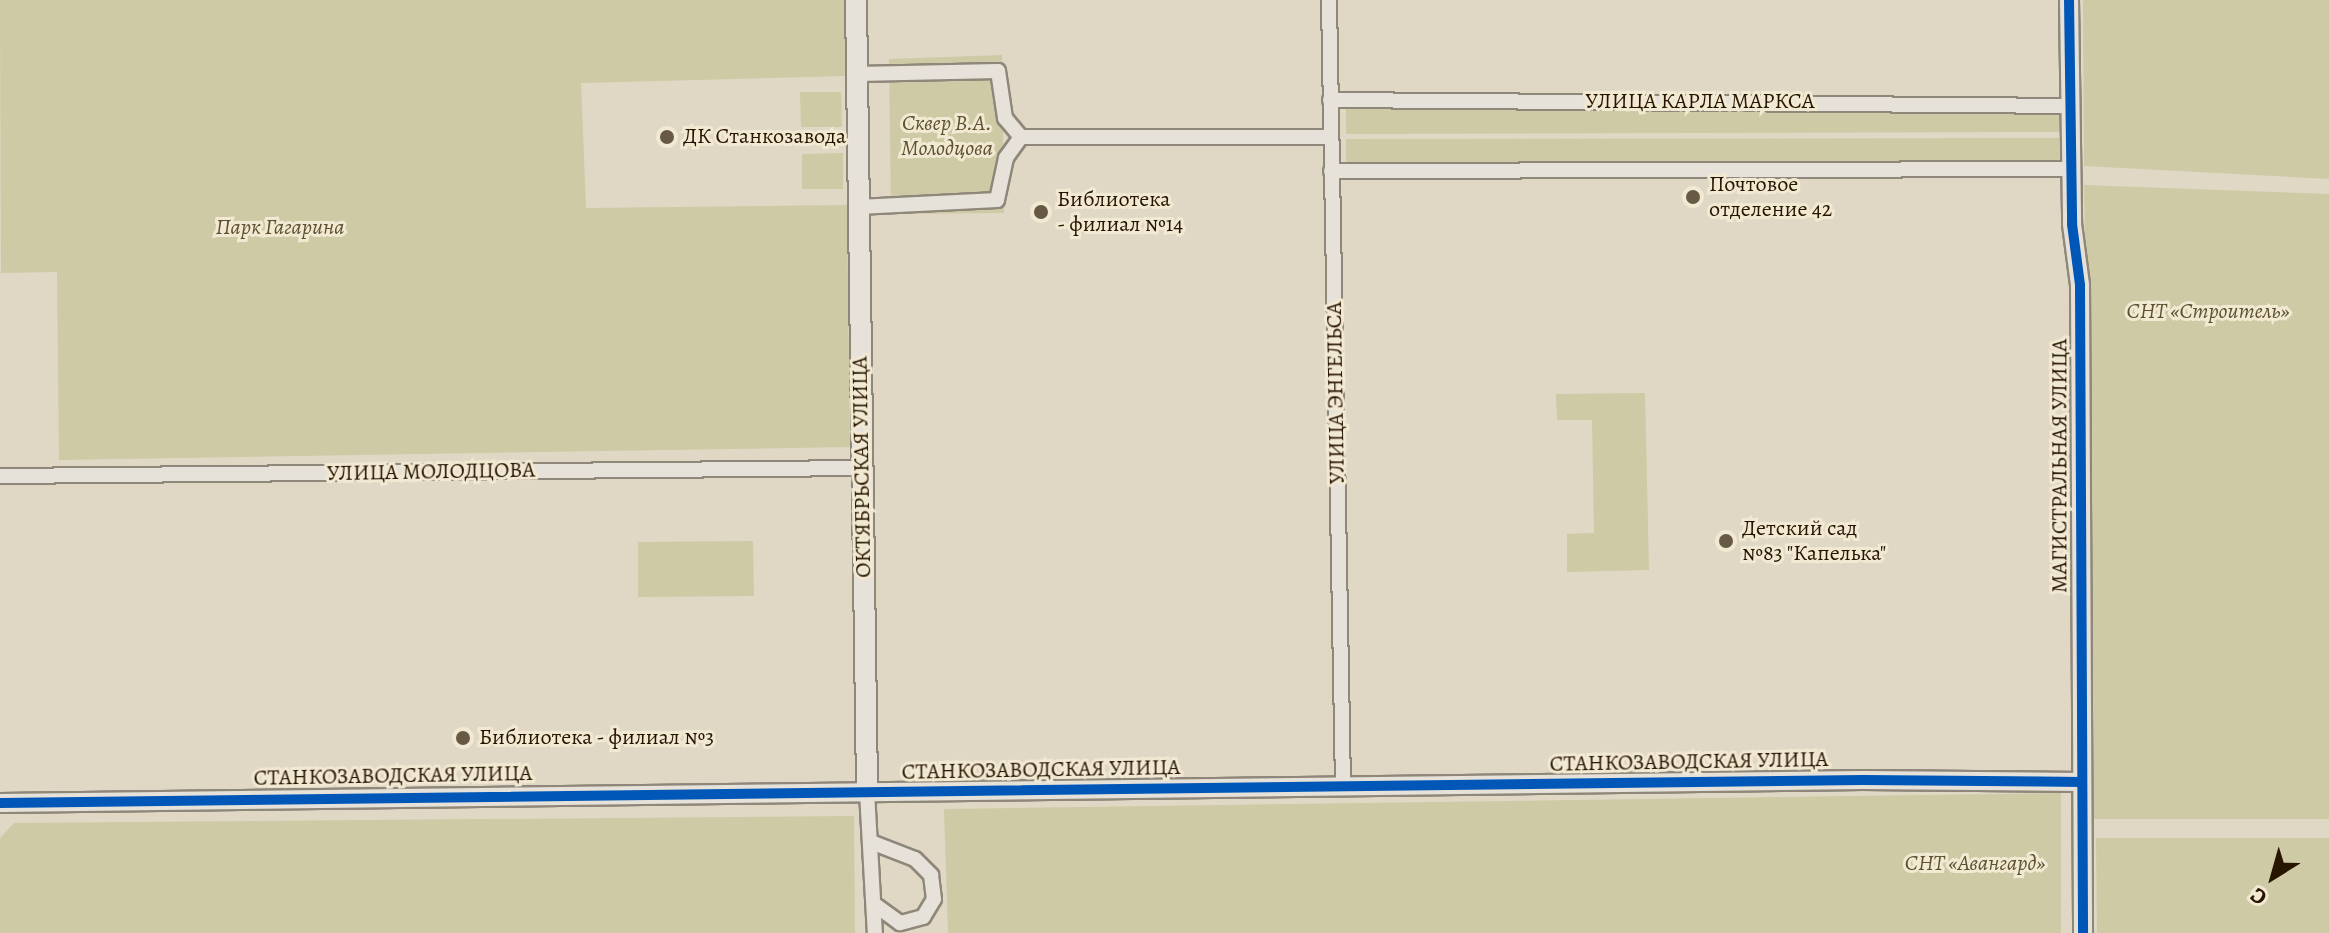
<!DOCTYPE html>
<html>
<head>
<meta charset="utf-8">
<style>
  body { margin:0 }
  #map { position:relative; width:2329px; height:933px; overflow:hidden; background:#e0d8c5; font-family:Alegreya,serif }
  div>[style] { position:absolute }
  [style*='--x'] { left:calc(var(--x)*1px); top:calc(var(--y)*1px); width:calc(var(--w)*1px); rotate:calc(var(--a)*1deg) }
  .green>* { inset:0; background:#cdcaa5 }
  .roads { filter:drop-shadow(2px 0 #8e877a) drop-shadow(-2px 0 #8e877a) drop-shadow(0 2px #8e877a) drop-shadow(0 -2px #8e877a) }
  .minor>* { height:14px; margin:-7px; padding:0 7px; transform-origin:7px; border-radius:7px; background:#e7e2d9 }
  .tertiary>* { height:18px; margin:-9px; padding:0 9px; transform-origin:9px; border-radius:9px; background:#e7e2d9 }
  .secondary>* { height:20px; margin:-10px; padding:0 10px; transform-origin:10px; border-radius:10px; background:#e7e2d9 }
  .cycleway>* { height:10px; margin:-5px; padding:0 5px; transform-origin:5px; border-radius:5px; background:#0057b8 }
  .dots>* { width:22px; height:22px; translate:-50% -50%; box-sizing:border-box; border:4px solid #f2e9d2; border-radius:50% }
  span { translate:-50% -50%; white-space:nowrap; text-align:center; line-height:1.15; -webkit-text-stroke:6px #f2e9d2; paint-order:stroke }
  .street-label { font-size:22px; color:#271500 }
  .park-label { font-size:22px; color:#5c5031; font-style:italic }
  .poi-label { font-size:22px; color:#271500 }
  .left { translate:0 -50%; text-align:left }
  .north { position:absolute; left:2233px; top:837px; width:80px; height:80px; -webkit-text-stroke:6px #f2e9d2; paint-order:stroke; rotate:217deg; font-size:22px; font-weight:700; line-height:32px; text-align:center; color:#271500 }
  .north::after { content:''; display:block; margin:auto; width:28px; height:36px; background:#271500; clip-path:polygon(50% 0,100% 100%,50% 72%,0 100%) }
</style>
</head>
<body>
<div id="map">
  <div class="green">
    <i style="clip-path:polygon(0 0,846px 0,847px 76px,581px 83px,586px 208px,847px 205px,850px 447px,59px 460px,57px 272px,1px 273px)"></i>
    <i style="clip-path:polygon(2083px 0,2329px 0,2329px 179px,2084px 166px)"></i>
    <i style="clip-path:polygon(1002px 55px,1004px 213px,891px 214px,889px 59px)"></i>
    <i style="clip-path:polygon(800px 92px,841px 92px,842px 127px,801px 127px)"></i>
    <i style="clip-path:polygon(2070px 106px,2070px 132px,1346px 134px,1346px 108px)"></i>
    <i style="clip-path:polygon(2070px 138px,2070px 167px,1346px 168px,1346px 139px)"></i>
    <i style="clip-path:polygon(843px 153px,843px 189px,802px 189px,802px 154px)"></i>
    <i style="clip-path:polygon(2084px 185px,2329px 194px,2329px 819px,2094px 819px)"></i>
    <i style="clip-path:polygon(1645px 393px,1649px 570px,1567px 572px,1567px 534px,1594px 533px,1592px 420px,1557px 420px,1556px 394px)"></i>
    <i style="clip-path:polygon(753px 541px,754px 596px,638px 597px,638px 542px)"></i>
    <i style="clip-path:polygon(2061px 793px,2061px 933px,948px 933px,944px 809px)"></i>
    <i style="clip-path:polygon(854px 816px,855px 933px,0 933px,0 838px,14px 823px)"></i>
    <i style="clip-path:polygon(2096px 838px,2329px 838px,2329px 933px,2097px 933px)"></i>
  </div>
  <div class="roads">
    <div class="minor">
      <i style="--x:1329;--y:0;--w:786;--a:88.98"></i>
      <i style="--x:857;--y:74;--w:141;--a:-1.2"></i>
      <i style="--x:998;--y:71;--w:48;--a:81.5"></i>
      <i style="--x:1005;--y:118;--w:25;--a:50"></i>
      <i style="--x:1021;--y:137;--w:26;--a:126"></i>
      <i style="--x:1006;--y:158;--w:43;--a:102.1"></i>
      <i style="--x:997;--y:200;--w:139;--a:177.1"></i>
      <i style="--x:1330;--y:100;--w:741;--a:0.46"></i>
      <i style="--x:1021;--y:137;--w:310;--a:0"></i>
      <i style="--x:1331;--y:171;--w:742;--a:-0.15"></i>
      <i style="--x:0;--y:476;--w:862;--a:-0.53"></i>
      <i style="--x:867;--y:792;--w:141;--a:86.8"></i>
      <i style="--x:871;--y:842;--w:47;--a:21.1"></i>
      <i style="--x:915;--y:859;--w:23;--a:45"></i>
      <i style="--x:931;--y:875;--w:24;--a:83"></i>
      <i style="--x:934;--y:899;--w:21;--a:121"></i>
      <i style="--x:923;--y:917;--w:24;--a:165"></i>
      <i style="--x:900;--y:923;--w:32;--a:-144"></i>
    </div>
    <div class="tertiary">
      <i style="--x:2069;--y:0;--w:224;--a:89.2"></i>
      <i style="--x:2072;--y:224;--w:62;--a:82.5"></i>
      <i style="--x:2080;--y:285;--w:648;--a:89.73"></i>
      <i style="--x:0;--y:803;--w:1863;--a:-0.71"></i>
      <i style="--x:1863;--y:780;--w:219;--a:0.5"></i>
    </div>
    <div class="secondary">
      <i style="--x:856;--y:0;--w:792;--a:89.2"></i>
    </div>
  </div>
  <div class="cycleway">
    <i style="--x:2069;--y:0;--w:224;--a:89.2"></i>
    <i style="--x:2072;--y:224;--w:62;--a:82.5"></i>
    <i style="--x:2080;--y:285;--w:648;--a:89.73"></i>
    <i style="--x:0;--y:803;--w:1863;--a:-0.71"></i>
    <i style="--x:1863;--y:780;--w:219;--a:0.5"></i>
  </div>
  <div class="dots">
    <i style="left:667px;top:137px;background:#685945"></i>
    <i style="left:1693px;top:197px;background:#685945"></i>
    <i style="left:1041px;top:212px;background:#685945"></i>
    <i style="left:1726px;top:541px;background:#685945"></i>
    <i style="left:463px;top:738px;background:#685945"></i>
  </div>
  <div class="street-label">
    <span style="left:1700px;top:102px">УЛИЦА КАРЛА МАРКСА</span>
    <span style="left:1336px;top:393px;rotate:-91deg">УЛИЦА ЭНГЕЛЬСА</span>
    <span style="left:2060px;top:466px;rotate:-90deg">МАГИСТРАЛЬНАЯ УЛИЦА</span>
    <span style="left:862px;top:467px;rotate:-91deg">ОКТЯБРЬСКАЯ УЛИЦА</span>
    <span style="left:431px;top:472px;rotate:-1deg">УЛИЦА МОЛОДЦОВА</span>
    <span style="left:1689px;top:762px;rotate:-1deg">СТАНКОЗАВОДСКАЯ УЛИЦА</span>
    <span style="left:1041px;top:770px;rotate:-1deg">СТАНКОЗАВОДСКАЯ УЛИЦА</span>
    <span style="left:393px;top:776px;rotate:-1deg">СТАНКОЗАВОДСКАЯ УЛИЦА</span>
  </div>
  <div class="park-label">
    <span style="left:947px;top:136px">Сквер В.А.<br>Молодцова</span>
    <span style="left:280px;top:228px">Парк Гагарина</span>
    <span style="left:2208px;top:312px">СНТ «Строитель»</span>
    <span style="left:1975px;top:864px">СНТ «Авангард»</span>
  </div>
  <div class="poi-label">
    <span class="left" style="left:683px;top:137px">ДК Станкозавода</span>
    <span class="left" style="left:1709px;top:197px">Почтовое<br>отделение 42</span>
    <span class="left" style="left:1057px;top:212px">Библиотека<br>- филиал №14</span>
    <span class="left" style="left:1742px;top:541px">Детский сад<br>№83 "Капелька"</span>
    <span class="left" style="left:479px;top:738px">Библиотека - филиал №3</span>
  </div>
  <div class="north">С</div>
</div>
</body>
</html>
